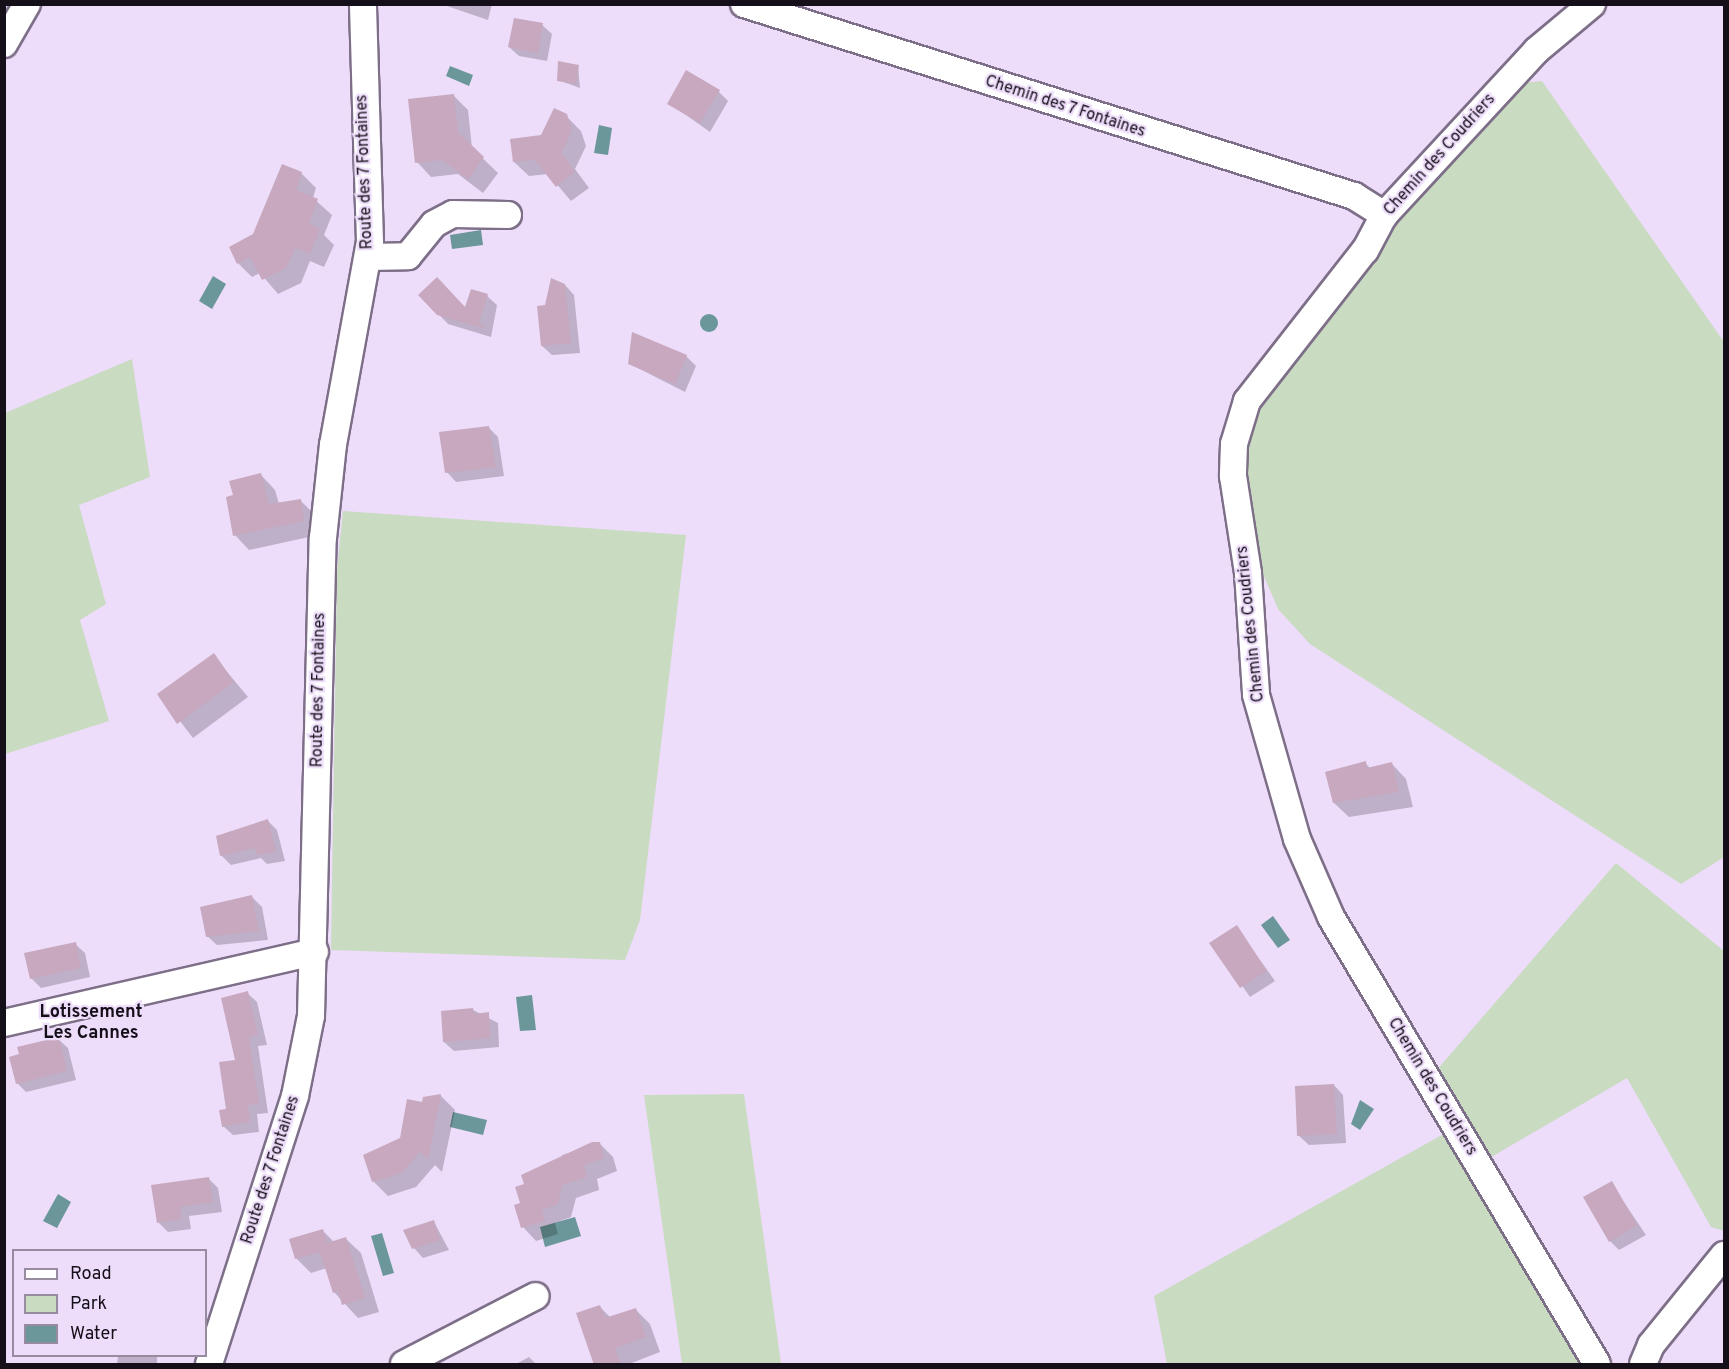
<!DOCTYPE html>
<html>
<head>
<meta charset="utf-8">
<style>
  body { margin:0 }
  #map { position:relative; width:1729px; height:1369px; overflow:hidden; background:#edddfa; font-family:Overpass,sans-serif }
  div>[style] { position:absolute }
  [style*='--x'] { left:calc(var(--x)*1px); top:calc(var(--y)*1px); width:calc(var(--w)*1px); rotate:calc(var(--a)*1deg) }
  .green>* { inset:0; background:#c9dbc0 }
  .water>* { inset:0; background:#6b979a }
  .round { border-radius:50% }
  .shadow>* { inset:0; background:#0003 }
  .building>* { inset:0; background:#c7a8be }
  .roads { filter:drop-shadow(2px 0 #7e6f89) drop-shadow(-2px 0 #7e6f89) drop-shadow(0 2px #7e6f89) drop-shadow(0 -2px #7e6f89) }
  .minor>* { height:26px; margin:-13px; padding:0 13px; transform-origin:13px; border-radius:13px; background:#fff }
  span { translate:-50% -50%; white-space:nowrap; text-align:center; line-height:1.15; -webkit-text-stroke:4.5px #edddfa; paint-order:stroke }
  .street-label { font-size:16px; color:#150f19 }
  .neighbourhood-label { font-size:18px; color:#150f19; font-weight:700 }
  .frame { position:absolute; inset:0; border:6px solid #150f19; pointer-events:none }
  .legend { position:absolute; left:12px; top:1249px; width:195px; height:108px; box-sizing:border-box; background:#edddfa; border:2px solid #978ba0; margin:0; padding:8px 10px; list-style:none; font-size:18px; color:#150f19 }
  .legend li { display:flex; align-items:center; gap:12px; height:30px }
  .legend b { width:30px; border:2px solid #978ba0 }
</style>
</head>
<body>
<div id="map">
  <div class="green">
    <i style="clip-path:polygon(1542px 81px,1724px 342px,1724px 857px,1681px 884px,1310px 644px,1278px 609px,1251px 546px,1243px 469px,1254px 411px,1390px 228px,1522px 83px)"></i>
    <i style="clip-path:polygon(132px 359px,150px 477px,79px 505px,106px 604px,80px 620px,109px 721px,5px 754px,5px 413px)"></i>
    <i style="clip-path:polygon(343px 511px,686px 535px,640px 920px,625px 960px,331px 950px,337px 570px)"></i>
    <i style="clip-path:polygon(1616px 863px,1724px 951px,1724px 1231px,1711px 1227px,1627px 1078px,1488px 1159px,1435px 1072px)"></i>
    <i style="clip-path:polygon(744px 1094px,781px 1364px,682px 1364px,644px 1095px)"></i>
    <i style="clip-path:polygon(1449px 1131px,1582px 1364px,1167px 1364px,1154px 1296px)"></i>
  </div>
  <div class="water">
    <i style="clip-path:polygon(450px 66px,473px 75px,469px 86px,446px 76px)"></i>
    <i style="clip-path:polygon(599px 125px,612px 128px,608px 155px,594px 153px)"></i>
    <i style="clip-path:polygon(481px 230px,483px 245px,452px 249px,450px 235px)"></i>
    <i style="clip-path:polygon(213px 276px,226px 284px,212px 309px,199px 301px)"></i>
    <i class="round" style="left:700px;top:314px;width:18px;height:18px"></i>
    <i style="clip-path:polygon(1273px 916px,1290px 940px,1278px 948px,1261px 925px)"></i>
    <i style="clip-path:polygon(532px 995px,536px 1030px,520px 1031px,516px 997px)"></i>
    <i style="clip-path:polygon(1360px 1100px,1374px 1109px,1360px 1130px,1351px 1124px)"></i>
    <i style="clip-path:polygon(453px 1112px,487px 1120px,483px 1135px,450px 1127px)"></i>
    <i style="clip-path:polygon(58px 1194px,71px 1202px,57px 1228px,43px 1221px)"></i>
    <i style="clip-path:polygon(575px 1217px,581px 1236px,545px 1247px,540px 1227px)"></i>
    <i style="clip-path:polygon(382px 1233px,394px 1273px,383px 1276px,371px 1236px)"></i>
  </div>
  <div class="shadow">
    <i style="clip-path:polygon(441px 4px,492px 4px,488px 20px)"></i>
    <i style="clip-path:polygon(542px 25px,552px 34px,547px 61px,519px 56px,509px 47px)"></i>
    <i style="clip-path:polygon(578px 66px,580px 88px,558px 80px)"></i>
    <i style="clip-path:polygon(719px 92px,728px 101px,710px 132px,669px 103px)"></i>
    <i style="clip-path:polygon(453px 95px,468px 110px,472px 148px,498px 173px,483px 193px,458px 174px,431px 177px,417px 162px)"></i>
    <i style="clip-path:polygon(566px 116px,581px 131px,586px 146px,575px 169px,589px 188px,571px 201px,548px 174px,529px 176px,514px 162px)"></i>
    <i style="clip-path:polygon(301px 173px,316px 188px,313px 198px,332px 215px,324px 235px,334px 245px,324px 267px,310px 261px,301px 283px,278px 294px,260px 273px,252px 277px,238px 263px)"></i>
    <i style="clip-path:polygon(565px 285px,574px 295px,580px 353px,552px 355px,542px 346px,546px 306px)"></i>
    <i style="clip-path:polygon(420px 295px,466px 309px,487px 296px,497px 305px,491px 337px,448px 324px)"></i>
    <i style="clip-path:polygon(686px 356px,696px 366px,685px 392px,630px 364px)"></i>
    <i style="clip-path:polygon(488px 427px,498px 437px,504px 476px,456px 482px,447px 472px)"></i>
    <i style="clip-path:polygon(261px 475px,275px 490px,279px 504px,301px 501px,315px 515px,318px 535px,249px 550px,235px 535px,235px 496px)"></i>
    <i style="clip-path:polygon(213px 655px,248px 697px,193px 738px,159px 694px)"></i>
    <i style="clip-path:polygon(1365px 763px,1371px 769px,1392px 764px,1406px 779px,1413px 807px,1349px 817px,1334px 803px)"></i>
    <i style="clip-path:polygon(268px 821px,277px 830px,285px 861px,267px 864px,261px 858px,231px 865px,221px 855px)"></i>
    <i style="clip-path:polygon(252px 897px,262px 907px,268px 940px,217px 945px,207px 936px)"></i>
    <i style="clip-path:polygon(1236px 927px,1275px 981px,1250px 997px,1212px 943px)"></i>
    <i style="clip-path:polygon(75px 944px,85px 953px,90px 977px,41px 988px,31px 978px)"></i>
    <i style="clip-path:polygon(247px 993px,257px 1002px,267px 1045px,258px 1046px,268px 1113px,257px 1114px,259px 1132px,233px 1135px,223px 1126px)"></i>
    <i style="clip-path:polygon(473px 1010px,498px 1023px,499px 1047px,454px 1051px,444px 1042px)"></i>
    <i style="clip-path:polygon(58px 1039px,68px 1048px,76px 1080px,26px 1092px,17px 1083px)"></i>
    <i style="clip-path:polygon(1334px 1085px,1343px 1095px,1346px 1143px,1309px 1145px,1299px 1136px)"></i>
    <i style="clip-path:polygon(440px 1095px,455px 1110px,442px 1172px,435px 1165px,416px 1187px,388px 1196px,373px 1181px,423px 1103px)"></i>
    <i style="clip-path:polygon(600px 1144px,613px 1157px,617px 1171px,597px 1179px,599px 1190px,576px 1198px,571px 1217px,555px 1223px,558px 1234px,536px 1241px,523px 1227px,526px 1185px,564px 1160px,562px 1155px)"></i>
    <i style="clip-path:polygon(208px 1178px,218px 1188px,222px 1212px,189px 1216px,191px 1229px,168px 1232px,159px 1223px)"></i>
    <i style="clip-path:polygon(1611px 1183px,1646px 1235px,1619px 1250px,1610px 1241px)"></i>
    <i style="clip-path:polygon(434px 1222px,449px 1250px,423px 1258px,414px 1248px)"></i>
    <i style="clip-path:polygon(322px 1230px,334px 1242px,346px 1239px,361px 1253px,379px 1312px,358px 1318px,334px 1292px,327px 1268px,311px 1273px,296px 1258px)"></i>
    <i style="clip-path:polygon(599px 1306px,611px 1318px,635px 1309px,650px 1324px,660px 1352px,629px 1364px,596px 1364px)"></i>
    <i style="clip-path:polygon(118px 1356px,157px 1356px,157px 1364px,117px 1364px)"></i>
    <i style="clip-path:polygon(529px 1357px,536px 1364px,516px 1364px)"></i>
  </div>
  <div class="building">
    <i style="clip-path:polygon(514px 18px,543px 23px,538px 53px,508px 47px)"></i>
    <i style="clip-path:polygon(558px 61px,579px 65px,576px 84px,557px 81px)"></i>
    <i style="clip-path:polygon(686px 70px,720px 90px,700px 123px,667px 104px)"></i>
    <i style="clip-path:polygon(454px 94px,458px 132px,484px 157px,468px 179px,442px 160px,415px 163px,408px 99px)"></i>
    <i style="clip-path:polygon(554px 108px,567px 114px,572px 131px,561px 153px,575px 172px,556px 187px,535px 160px,513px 162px,510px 139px,541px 135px)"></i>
    <i style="clip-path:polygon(282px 164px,302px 172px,296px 190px,318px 199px,309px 223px,320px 229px,310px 254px,295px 248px,286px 268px,262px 280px,250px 257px,237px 264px,229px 247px,253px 234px)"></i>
    <i style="clip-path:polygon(437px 277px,465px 307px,471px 289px,488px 294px,479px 322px,486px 329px,437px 315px,418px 295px)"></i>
    <i style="clip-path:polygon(551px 278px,565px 284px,571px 343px,541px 346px,537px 306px,545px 305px)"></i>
    <i style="clip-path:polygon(632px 332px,687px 355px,675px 384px,628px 364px)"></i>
    <i style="clip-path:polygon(489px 426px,496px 467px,445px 473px,439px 432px)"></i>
    <i style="clip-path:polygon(261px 473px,269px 504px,301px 499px,304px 521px,233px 536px,226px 497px,233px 495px,229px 481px)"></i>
    <i style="clip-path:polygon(214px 653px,234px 682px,177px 724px,157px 694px)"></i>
    <i style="clip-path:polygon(1366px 761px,1367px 768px,1392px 762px,1399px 792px,1333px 803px,1325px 772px)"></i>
    <i style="clip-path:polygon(268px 819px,276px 852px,257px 855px,255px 848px,220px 856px,216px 836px)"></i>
    <i style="clip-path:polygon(252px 895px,259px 931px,206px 937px,200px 907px)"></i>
    <i style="clip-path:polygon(1237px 925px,1267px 971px,1240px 988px,1209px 943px)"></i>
    <i style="clip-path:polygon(76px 942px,81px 968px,30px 979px,24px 953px)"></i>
    <i style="clip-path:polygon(248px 991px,258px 1035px,249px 1037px,259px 1104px,248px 1105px,250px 1122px,222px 1127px,219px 1110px,226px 1109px,219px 1062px,235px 1060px,221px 998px)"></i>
    <i style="clip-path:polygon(473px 1008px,474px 1014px,489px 1012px,490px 1038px,443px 1042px,441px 1011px)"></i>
    <i style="clip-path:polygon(59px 1037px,67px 1071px,16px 1084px,9px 1057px,19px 1054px,17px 1047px)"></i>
    <i style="clip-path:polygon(1334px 1084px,1337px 1134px,1297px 1136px,1295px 1086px)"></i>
    <i style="clip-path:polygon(441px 1094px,428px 1159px,420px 1152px,402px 1173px,372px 1182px,363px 1155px,400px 1138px,407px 1099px,422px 1102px,423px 1097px)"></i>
    <i style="clip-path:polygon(592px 1142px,600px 1142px,604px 1158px,584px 1165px,587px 1177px,562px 1185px,558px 1204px,542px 1210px,545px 1221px,521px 1228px,514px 1205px,520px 1203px,515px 1187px,524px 1184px,521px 1175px)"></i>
    <i style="clip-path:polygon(209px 1177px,213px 1202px,180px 1207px,182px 1219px,157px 1223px,151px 1185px)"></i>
    <i style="clip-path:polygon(1612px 1181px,1637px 1225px,1609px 1242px,1583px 1197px)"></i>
    <i style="clip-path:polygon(434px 1220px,440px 1240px,412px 1249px,403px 1230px)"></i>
    <i style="clip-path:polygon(323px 1229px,327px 1243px,346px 1237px,365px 1298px,342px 1305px,338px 1291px,333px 1293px,320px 1252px,295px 1259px,289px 1239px)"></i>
    <i style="clip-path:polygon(600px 1305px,605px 1318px,636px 1308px,646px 1337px,615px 1348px,621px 1365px,594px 1365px,576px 1313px)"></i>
  </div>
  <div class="roads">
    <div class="minor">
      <i style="--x:744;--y:4;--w:640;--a:17.47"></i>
      <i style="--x:1354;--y:196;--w:36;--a:32"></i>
      <i style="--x:1592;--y:4;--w:72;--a:140.1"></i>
      <i style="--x:1537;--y:50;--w:225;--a:132.8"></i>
      <i style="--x:1384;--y:215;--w:40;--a:118"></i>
      <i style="--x:1365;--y:250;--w:192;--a:128"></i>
      <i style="--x:1247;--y:401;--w:45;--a:106.8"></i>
      <i style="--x:1234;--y:444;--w:32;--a:92"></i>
      <i style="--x:1233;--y:476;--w:98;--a:81.2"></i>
      <i style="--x:1248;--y:573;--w:122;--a:86.2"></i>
      <i style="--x:1256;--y:695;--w:150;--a:74.1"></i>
      <i style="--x:1297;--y:839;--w:85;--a:66.4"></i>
      <i style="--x:1331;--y:917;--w:520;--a:59.24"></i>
      <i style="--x:4;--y:44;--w:46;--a:-60.1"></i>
      <i style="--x:369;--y:257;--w:39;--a:-1"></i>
      <i style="--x:408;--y:256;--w:41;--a:-50.9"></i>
      <i style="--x:434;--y:224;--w:21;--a:-28"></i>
      <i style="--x:453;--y:214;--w:55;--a:1"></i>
      <i style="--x:4;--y:1023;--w:319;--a:-12.9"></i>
      <i style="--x:209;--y:1364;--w:281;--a:-72.2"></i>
      <i style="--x:295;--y:1096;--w:82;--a:-78.7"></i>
      <i style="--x:311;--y:1016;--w:478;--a:-88.6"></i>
      <i style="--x:323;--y:538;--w:94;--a:-83.9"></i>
      <i style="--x:333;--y:445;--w:206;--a:-79.7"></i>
      <i style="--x:370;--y:242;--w:238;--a:-91.7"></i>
      <i style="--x:404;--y:1364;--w:148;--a:-27.3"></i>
      <i style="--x:1643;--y:1364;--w:21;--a:-67"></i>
      <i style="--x:1651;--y:1345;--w:116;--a:-51"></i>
    </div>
  </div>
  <div class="street-label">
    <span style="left:1065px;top:107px;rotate:18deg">Chemin des 7 Fontaines</span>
    <span style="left:1440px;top:155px;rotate:-48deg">Chemin des Coudriers</span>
    <span style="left:365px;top:172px;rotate:-92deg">Route des 7 Fontaines</span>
    <span style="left:1251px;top:624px;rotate:-96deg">Chemin des Coudriers</span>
    <span style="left:319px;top:690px;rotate:-89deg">Route des 7 Fontaines</span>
    <span style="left:1432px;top:1087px;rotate:59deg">Chemin des Coudriers</span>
    <span style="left:271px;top:1170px;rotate:-72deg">Route des 7 Fontaines</span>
  </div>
  <div class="neighbourhood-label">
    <span style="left:91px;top:1024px">Lotissement<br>Les Cannes</span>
  </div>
  <div class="frame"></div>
  <ul class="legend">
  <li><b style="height:8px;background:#fff"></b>Road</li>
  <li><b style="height:16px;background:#c9dbc0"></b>Park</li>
  <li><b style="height:16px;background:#6b979a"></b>Water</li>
  </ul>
</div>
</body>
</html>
